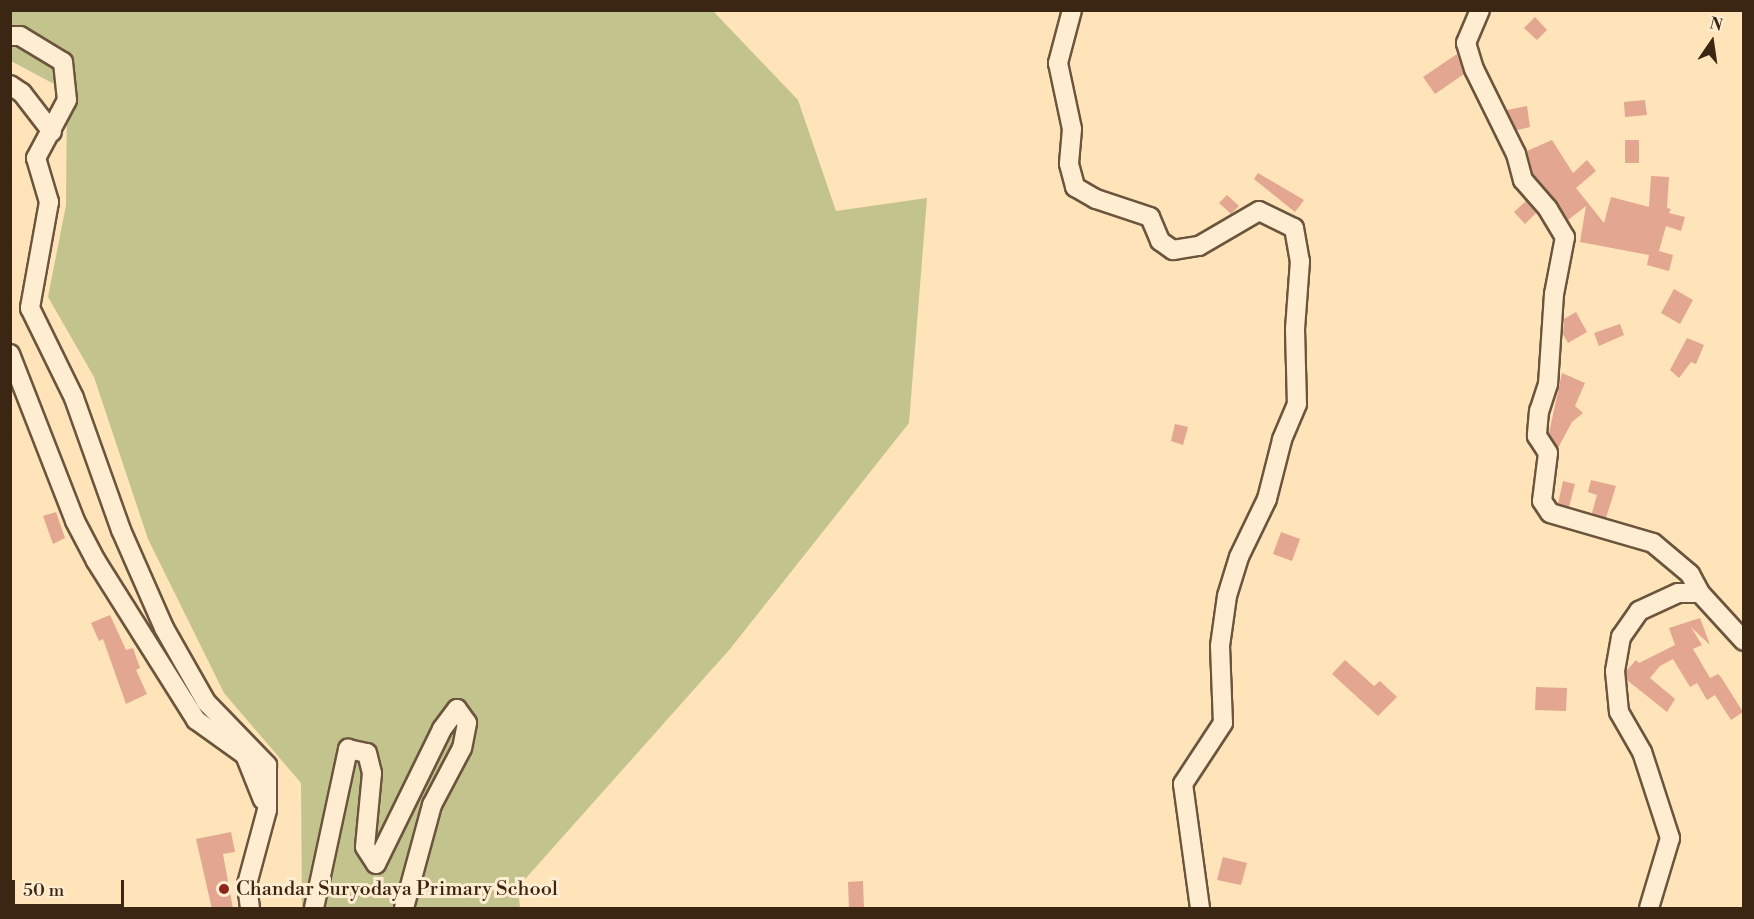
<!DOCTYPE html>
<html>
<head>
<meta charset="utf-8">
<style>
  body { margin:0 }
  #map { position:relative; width:1754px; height:919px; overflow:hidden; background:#ffe3b9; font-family:"Libre Bodoni",serif }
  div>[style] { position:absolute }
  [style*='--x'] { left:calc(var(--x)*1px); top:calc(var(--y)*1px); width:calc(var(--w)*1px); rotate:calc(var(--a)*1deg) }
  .green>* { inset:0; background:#c3c38d }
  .building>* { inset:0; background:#e3a690 }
  .roads { filter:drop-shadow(2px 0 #6b553c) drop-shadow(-2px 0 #6b553c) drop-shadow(0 2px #6b553c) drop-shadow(0 -2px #6b553c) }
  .minor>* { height:18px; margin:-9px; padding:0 9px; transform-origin:9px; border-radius:9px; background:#ffedd2 }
  .dots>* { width:16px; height:16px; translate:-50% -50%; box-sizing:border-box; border:3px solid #ffedd2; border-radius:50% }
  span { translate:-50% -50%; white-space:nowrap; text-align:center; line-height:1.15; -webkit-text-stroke:6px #ffedd2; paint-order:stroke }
  .poi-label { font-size:20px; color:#3a2613 }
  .left { translate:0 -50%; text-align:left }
  .frame { position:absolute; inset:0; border:12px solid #3a2613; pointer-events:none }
  .north { position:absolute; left:1682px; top:12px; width:60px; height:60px; -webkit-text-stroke:4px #ffedd2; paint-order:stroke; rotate:13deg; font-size:16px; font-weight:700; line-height:24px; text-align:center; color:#3a2613 }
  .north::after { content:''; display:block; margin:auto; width:21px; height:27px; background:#3a2613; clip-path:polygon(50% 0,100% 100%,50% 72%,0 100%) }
  .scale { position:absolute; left:12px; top:880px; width:112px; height:27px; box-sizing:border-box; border:3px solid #3a2613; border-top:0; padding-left:8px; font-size:18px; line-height:21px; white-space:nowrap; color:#3a2613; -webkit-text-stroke:4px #ffedd2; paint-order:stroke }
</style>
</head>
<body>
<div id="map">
  <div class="green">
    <i style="clip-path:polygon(10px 11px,713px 11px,798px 100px,836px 211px,927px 198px,909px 423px,730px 649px,518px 887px,520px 908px,302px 908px,301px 783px,224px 693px,148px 539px,94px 377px,48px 297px,66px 205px,67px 91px,11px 61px)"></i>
  </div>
  <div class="building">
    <i style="clip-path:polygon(1535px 17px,1547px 30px,1537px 40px,1524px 28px)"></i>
    <i style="clip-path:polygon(1457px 54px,1464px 74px,1435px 94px,1423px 77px)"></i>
    <i style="clip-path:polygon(1645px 100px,1647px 115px,1625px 117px,1624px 102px)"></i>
    <i style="clip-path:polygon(1527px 106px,1530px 127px,1517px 130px,1507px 110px)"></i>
    <i style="clip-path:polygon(1552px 140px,1573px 173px,1587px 160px,1596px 171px,1576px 188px,1604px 223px,1611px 197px,1649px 207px,1651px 176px,1669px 177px,1667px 208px,1671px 209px,1669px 213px,1685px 217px,1681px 231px,1666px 226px,1659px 251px,1673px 255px,1669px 271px,1647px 265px,1649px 255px,1580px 242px,1586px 206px,1568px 220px,1533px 175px,1527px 151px)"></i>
    <i style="clip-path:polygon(1625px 140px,1639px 140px,1639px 163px,1625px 163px)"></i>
    <i style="clip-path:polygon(1258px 173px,1304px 200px,1295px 212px,1254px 179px)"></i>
    <i style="clip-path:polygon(1227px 195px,1239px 206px,1231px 214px,1219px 203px)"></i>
    <i style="clip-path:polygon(1526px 201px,1536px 213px,1525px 224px,1514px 212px)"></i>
    <i style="clip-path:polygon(1674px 289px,1693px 300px,1680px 324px,1661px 313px)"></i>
    <i style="clip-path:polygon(1576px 312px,1587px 332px,1568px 343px,1563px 334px,1564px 319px)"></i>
    <i style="clip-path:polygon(1620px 324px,1624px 335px,1599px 346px,1594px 333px)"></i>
    <i style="clip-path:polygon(1687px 338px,1704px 345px,1696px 364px,1691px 362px,1679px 378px,1670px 370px)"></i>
    <i style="clip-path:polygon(1562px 373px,1585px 383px,1575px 406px,1583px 413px,1572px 422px,1558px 448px,1549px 433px)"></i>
    <i style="clip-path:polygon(1175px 424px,1188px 427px,1183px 445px,1171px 441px)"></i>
    <i style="clip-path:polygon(1591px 480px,1616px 486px,1606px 518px,1592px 513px,1597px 495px,1588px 492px)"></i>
    <i style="clip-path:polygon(1563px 481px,1575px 484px,1569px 507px,1558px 504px)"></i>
    <i style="clip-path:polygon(56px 512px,65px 538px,53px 544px,43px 516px)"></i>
    <i style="clip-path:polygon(1281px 532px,1300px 539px,1292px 561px,1273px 554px)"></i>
    <i style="clip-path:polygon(110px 615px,126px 650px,133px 648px,140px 668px,136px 670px,147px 694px,126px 704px,103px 639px,99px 641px,91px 623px)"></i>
    <i style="clip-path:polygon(1700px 618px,1710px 645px,1691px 627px,1702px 645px,1693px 649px,1710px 678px,1718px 674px,1721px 677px,1743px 712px,1731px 720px,1715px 695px,1707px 700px,1697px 683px,1690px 687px,1673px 659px,1660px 666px,1650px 678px,1675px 699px,1667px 712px,1627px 680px,1626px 671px,1636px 660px,1639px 663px,1675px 645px,1669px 628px)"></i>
    <i style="clip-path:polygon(1345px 660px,1374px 686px,1380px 681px,1397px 697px,1378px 716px,1332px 674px)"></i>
    <i style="clip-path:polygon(1536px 687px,1567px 688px,1566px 711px,1535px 710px)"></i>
    <i style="clip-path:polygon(231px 832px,235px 852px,223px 854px,233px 909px,212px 909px,196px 839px)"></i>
    <i style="clip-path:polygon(1223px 857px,1247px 863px,1241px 885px,1217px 880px)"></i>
    <i style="clip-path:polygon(863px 881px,864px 909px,849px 909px,848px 882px)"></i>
  </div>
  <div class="roads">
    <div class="minor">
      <i style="--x:1072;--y:10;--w:55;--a:104.8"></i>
      <i style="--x:1058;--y:63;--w:67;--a:78"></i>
      <i style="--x:1072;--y:129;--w:35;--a:95"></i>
      <i style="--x:1069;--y:164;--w:24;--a:75"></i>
      <i style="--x:1075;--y:187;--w:24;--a:30"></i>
      <i style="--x:1096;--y:199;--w:57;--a:18.4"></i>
      <i style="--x:1150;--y:217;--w:26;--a:67"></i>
      <i style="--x:1160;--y:241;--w:16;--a:35"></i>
      <i style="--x:1173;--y:250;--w:26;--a:-9"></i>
      <i style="--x:1199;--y:246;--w:69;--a:-30.3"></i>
      <i style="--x:1259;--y:211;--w:39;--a:26"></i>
      <i style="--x:1294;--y:228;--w:34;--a:80"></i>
      <i style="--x:1300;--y:261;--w:68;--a:94.2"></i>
      <i style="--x:1295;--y:329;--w:75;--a:88.5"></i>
      <i style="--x:1297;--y:404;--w:39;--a:113"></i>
      <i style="--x:1282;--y:440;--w:61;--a:104.3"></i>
      <i style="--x:1267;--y:499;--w:64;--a:115.8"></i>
      <i style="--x:1239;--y:557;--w:41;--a:107.1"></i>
      <i style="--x:1227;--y:596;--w:50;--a:98"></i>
      <i style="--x:1220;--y:646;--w:77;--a:87.8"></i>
      <i style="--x:1223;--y:723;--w:73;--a:123.3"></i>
      <i style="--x:1183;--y:784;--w:125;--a:82.2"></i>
      <i style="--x:1480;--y:10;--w:36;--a:113"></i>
      <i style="--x:1466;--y:43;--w:27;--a:73"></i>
      <i style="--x:1474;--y:69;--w:95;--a:63.7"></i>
      <i style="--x:1516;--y:154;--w:27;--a:75"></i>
      <i style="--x:1523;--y:180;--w:38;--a:49"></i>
      <i style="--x:1548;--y:209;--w:33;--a:59"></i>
      <i style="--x:1565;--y:237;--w:58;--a:100.9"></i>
      <i style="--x:1554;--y:294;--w:90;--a:93.8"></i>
      <i style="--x:1548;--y:384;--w:28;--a:108"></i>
      <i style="--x:1539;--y:411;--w:25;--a:95"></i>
      <i style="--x:1537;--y:436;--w:20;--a:57"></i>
      <i style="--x:1548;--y:453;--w:48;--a:97.1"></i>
      <i style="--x:1542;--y:501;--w:14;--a:56"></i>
      <i style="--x:1550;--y:513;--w:107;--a:16.2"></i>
      <i style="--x:1653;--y:543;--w:48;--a:40"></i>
      <i style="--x:1690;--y:574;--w:21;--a:62"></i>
      <i style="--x:1700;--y:593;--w:65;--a:47.5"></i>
      <i style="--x:10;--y:36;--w:10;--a:0"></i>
      <i style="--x:20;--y:36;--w:50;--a:31.2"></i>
      <i style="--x:63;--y:62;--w:38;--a:84"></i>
      <i style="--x:67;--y:100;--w:66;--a:118.1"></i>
      <i style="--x:36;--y:158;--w:46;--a:73.5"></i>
      <i style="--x:49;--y:202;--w:108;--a:100.2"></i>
      <i style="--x:30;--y:308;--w:100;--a:63.9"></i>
      <i style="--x:74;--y:398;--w:140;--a:70.4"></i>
      <i style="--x:121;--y:530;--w:107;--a:66.3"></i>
      <i style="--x:164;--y:628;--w:85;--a:60.4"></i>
      <i style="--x:206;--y:702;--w:88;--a:45.9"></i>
      <i style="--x:267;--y:765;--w:45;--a:90"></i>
      <i style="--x:267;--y:810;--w:77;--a:105.1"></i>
      <i style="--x:247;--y:884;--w:24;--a:83"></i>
      <i style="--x:10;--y:85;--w:14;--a:34"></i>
      <i style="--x:22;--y:93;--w:49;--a:52.4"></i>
      <i style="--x:10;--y:354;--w:179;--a:68.7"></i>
      <i style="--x:75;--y:521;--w:45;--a:62.3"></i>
      <i style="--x:96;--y:561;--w:188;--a:57.8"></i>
      <i style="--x:196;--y:720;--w:60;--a:35.5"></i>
      <i style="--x:245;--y:755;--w:48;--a:68.2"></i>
      <i style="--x:314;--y:908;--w:163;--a:-77.9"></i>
      <i style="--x:348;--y:749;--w:19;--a:12"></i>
      <i style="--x:367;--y:753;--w:21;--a:76"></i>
      <i style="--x:372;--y:773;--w:74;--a:95.4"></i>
      <i style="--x:365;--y:847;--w:20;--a:57"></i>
      <i style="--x:376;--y:864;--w:150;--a:-63.9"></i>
      <i style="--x:442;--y:729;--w:25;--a:-53"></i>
      <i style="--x:457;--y:709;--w:17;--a:54"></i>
      <i style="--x:467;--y:723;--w:25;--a:101"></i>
      <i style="--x:462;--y:748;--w:64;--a:117.8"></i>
      <i style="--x:432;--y:805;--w:107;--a:105.2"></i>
      <i style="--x:1649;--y:908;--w:73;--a:-73.3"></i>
      <i style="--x:1670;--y:838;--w:90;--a:-108"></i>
      <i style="--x:1642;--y:752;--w:46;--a:-119.9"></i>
      <i style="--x:1619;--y:712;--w:41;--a:-95.6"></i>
      <i style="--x:1615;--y:671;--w:35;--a:-80"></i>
      <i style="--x:1621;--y:637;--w:32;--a:-55"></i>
      <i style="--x:1639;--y:611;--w:43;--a:-24.8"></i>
      <i style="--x:1678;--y:593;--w:22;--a:0"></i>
    </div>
  </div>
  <div class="dots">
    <i style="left:224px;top:889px;background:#8f2418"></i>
  </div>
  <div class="poi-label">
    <span class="left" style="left:236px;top:889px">Chandar Suryodaya Primary School</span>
  </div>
  <div class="frame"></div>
  <div class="north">N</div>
  <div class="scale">50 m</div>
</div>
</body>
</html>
